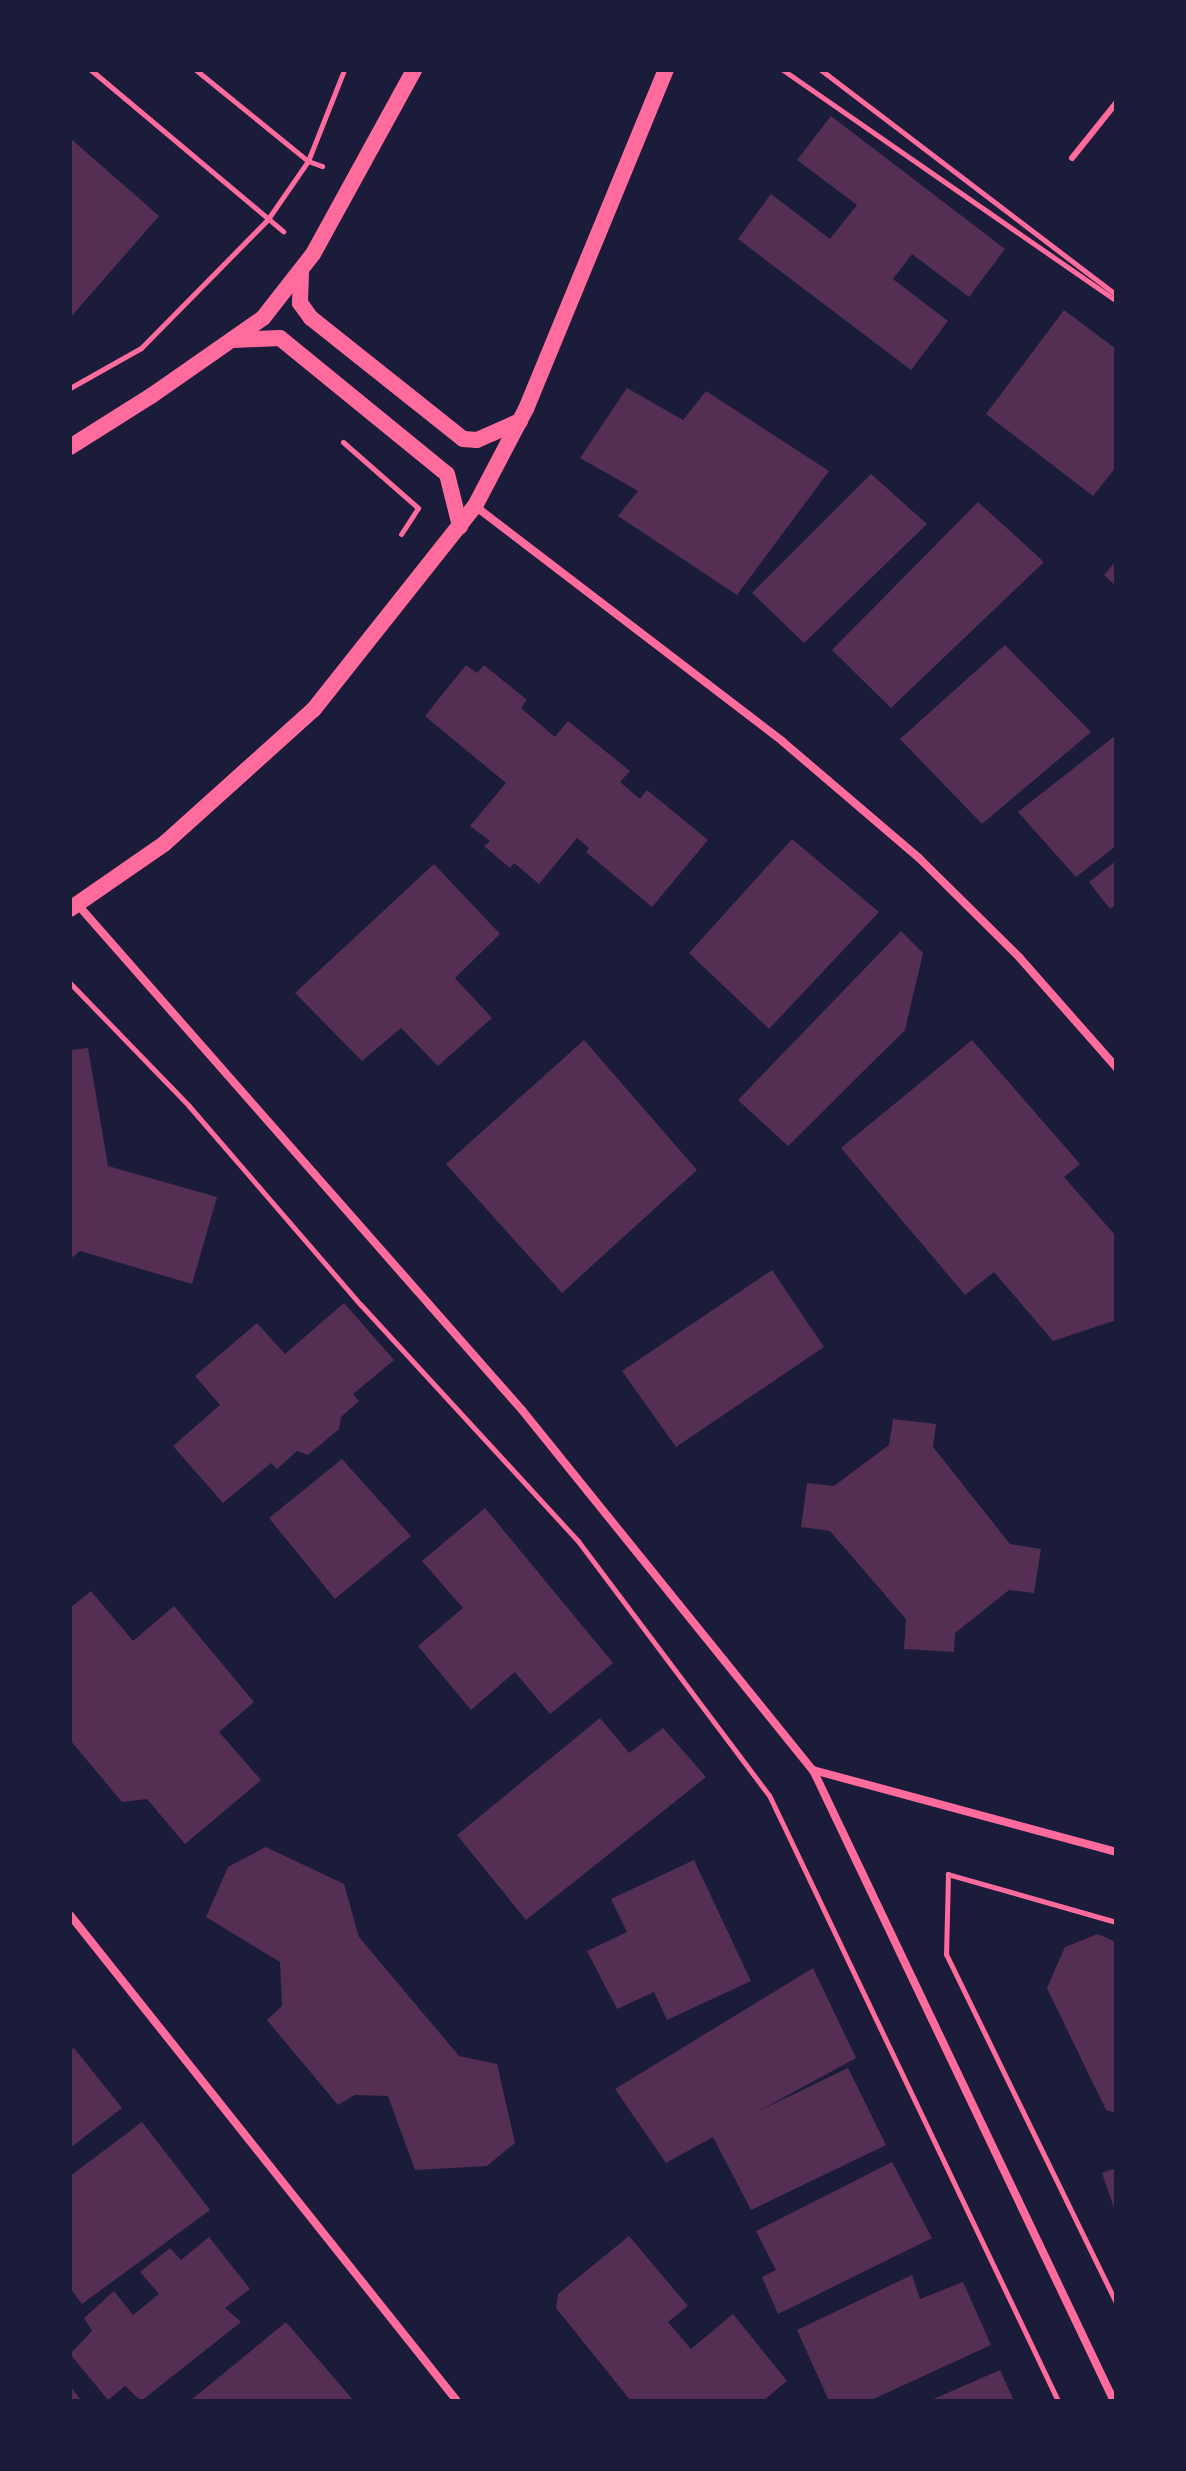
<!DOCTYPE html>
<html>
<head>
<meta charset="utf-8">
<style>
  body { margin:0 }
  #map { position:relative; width:1186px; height:2471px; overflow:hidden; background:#1b1b3a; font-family:"Open Sans",sans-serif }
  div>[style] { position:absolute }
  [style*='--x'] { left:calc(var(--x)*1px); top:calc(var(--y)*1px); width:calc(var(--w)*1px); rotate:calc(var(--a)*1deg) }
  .building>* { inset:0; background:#542f53 }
  .path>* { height:5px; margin:-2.5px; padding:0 2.5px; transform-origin:2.5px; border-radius:2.5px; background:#ff6b9d }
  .service>* { height:6px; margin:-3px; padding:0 3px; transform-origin:3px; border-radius:3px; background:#ff6b9d }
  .minor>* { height:8px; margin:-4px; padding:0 4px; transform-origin:4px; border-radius:4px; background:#ff6b9d }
  .secondary>* { height:16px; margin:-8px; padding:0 8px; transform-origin:8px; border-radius:8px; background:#ff6b9d }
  span { translate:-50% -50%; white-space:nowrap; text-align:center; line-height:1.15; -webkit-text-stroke:6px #1b1b3a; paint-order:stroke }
  .frame { position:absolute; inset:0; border:72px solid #1b1b3a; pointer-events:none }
</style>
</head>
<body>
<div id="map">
  <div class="building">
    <i style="clip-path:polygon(831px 116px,1005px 249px,969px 297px,912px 254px,893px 279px,948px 321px,911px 370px,738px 239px,771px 194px,830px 239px,857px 205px,797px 160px)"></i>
    <i style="clip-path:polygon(70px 138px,159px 216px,70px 318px)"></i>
    <i style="clip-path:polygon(1064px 310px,1116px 349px,1116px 467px,1093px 496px,986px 414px)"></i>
    <i style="clip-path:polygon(627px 388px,683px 420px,706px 391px,829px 471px,737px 595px,618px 516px,638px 491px,580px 458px)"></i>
    <i style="clip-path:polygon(871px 474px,927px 524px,804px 643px,752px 593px)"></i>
    <i style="clip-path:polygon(978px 502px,1044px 562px,891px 708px,832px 650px)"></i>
    <i style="clip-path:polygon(1116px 561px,1116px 586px,1104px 575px)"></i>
    <i style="clip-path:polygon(1005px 645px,1091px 732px,982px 824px,900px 739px)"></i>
    <i style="clip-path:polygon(466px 665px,477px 673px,484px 665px,527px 700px,521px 708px,555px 737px,568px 721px,630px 771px,620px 782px,640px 799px,647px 790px,708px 840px,652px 907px,586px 852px,589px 848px,577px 838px,539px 884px,514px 863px,510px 868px,484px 846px,490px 841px,470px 826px,506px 783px,425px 716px)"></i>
    <i style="clip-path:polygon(1116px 735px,1116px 846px,1076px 877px,1018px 812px)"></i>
    <i style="clip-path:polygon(792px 839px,879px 912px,769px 1029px,689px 953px)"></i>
    <i style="clip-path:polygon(1116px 861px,1116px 905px,1110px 909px,1089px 882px)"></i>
    <i style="clip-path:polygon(434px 864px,500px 934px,455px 978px,492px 1018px,438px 1066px,401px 1028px,362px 1061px,295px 993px)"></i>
    <i style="clip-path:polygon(901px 931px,923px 953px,905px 1030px,788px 1146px,738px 1100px)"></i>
    <i style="clip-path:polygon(584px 1040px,697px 1170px,562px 1293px,446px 1164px)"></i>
    <i style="clip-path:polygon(972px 1040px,1080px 1164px,1064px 1177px,1116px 1236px,1116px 1320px,1053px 1341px,994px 1272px,965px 1295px,841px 1148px)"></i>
    <i style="clip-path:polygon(88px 1048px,108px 1166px,217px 1197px,192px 1284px,80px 1251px,70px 1259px,70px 1050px)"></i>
    <i style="clip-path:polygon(772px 1270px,824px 1347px,676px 1447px,622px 1371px)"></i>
    <i style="clip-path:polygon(344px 1303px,394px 1360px,353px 1394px,359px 1401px,341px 1417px,339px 1429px,308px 1455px,297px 1451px,277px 1469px,271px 1463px,223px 1503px,173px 1446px,220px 1405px,195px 1376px,257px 1323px,285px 1354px)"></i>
    <i style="clip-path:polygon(893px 1419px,936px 1424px,933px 1447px,1010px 1544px,1041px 1549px,1034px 1593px,1009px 1590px,955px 1633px,954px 1652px,904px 1649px,906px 1619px,830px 1531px,801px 1527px,807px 1483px,834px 1486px,889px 1445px)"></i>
    <i style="clip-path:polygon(342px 1459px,411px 1536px,335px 1599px,269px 1518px)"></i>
    <i style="clip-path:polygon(485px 1508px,613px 1663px,550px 1714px,515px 1672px,471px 1710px,418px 1646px,463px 1608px,422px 1561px)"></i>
    <i style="clip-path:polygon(91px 1591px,133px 1641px,174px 1606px,254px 1702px,219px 1732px,261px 1780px,185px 1844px,147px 1799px,122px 1802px,70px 1740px,70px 1608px)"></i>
    <i style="clip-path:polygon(600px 1718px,629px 1753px,663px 1728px,706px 1777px,526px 1920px,457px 1835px)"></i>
    <i style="clip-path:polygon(266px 1847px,344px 1884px,359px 1937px,459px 2056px,497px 2064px,515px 2143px,487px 2166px,415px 2170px,388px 2096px,355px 2095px,338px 2105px,267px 2020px,282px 2006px,280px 1962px,206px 1917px,228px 1867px)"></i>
    <i style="clip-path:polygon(694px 1860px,751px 1981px,667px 2020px,654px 1992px,617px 2009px,587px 1951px,627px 1932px,611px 1899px)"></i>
    <i style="clip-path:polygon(1098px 1934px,1116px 1942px,1116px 2113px,1106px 2110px,1047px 1988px,1065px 1947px)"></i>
    <i style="clip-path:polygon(813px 1968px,856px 2058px,757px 2112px,848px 2068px,886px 2145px,751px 2210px,713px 2137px,666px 2163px,615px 2089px)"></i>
    <i style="clip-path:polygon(74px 2048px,122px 2108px,70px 2148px,70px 2050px)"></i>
    <i style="clip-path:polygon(142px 2122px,210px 2210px,82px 2304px,70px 2288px,70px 2176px)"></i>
    <i style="clip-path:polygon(892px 2162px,932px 2238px,778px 2314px,762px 2277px,776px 2270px,756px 2231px)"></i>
    <i style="clip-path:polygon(1116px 2168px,1116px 2214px,1102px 2173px)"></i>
    <i style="clip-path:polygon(629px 2236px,688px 2306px,668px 2322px,691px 2349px,733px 2314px,787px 2381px,763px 2401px,631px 2401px,556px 2308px,558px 2294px)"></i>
    <i style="clip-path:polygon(209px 2237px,250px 2289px,225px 2308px,241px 2322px,141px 2401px,125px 2386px,108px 2400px,70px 2354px,92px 2331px,84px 2318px,114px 2291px,133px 2315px,159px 2294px,140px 2272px,170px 2248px,181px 2260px)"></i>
    <i style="clip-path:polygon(912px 2275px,920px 2299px,963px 2282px,991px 2345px,869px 2401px,829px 2401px,797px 2330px)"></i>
    <i style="clip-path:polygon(286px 2322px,354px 2401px,190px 2401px)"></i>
    <i style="clip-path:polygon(1000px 2370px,1014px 2401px,929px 2401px)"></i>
    <i style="clip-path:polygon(70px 2386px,82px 2401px,70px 2401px)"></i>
  </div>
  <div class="path">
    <i style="--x:91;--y:70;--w:251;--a:40"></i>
    <i style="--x:196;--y:70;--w:144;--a:39.1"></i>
    <i style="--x:308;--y:161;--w:15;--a:20"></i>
    <i style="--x:783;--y:70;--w:405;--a:34.7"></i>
    <i style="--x:821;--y:70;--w:371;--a:37.3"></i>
    <i style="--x:70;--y:388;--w:81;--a:-29.4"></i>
    <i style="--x:141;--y:348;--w:181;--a:-45.4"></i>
    <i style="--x:268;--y:219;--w:70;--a:-55.4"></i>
    <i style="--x:308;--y:161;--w:98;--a:-68.4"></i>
    <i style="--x:343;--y:442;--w:100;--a:41.3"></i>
    <i style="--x:418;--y:508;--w:31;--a:123"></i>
    <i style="--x:70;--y:983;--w:171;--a:45.9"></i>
    <i style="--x:189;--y:1106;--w:263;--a:49.2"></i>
    <i style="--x:361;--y:1305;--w:321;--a:47.4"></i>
    <i style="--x:578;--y:1541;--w:318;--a:53.1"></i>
    <i style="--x:769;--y:1795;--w:671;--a:64.5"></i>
    <i style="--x:1116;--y:1922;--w:175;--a:-164.1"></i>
    <i style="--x:948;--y:1874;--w:80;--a:91.4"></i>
    <i style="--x:946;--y:1954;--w:388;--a:64"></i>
  </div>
  <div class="service">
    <i style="--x:1072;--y:158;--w:70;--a:-51.3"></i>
  </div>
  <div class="minor">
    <i style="--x:475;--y:506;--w:387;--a:37.4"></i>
    <i style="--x:782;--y:741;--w:180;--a:40.5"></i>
    <i style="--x:919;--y:858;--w:141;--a:44.7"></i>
    <i style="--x:1019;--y:957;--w:147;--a:48.6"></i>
    <i style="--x:78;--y:905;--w:672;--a:48.68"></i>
    <i style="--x:522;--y:1410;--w:463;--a:51.1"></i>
    <i style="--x:813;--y:1770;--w:699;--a:64.5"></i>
    <i style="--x:813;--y:1770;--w:314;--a:15.1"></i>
    <i style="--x:70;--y:1915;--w:621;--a:51.47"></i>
  </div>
  <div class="secondary">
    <i style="--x:301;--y:273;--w:30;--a:92"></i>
    <i style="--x:300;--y:303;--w:19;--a:54"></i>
    <i style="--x:311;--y:318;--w:194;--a:38.5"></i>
    <i style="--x:463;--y:439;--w:14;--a:4"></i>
    <i style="--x:477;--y:440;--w:47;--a:-23.8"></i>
    <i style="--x:233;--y:340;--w:47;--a:-2.4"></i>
    <i style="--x:280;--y:338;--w:215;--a:39.2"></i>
    <i style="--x:447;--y:474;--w:54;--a:76"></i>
    <i style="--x:70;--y:447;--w:96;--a:-32.2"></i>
    <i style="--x:151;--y:396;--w:136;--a:-34.9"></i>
    <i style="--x:263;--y:318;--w:81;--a:-52"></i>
    <i style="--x:313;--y:254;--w:210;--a:-61.2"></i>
    <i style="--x:70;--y:909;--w:114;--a:-34.7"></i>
    <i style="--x:164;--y:844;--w:202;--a:-42"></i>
    <i style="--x:314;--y:709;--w:259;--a:-51.6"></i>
    <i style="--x:475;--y:506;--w:110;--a:-62.3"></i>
    <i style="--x:526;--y:409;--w:367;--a:-67.6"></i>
  </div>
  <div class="frame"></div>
</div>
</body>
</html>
